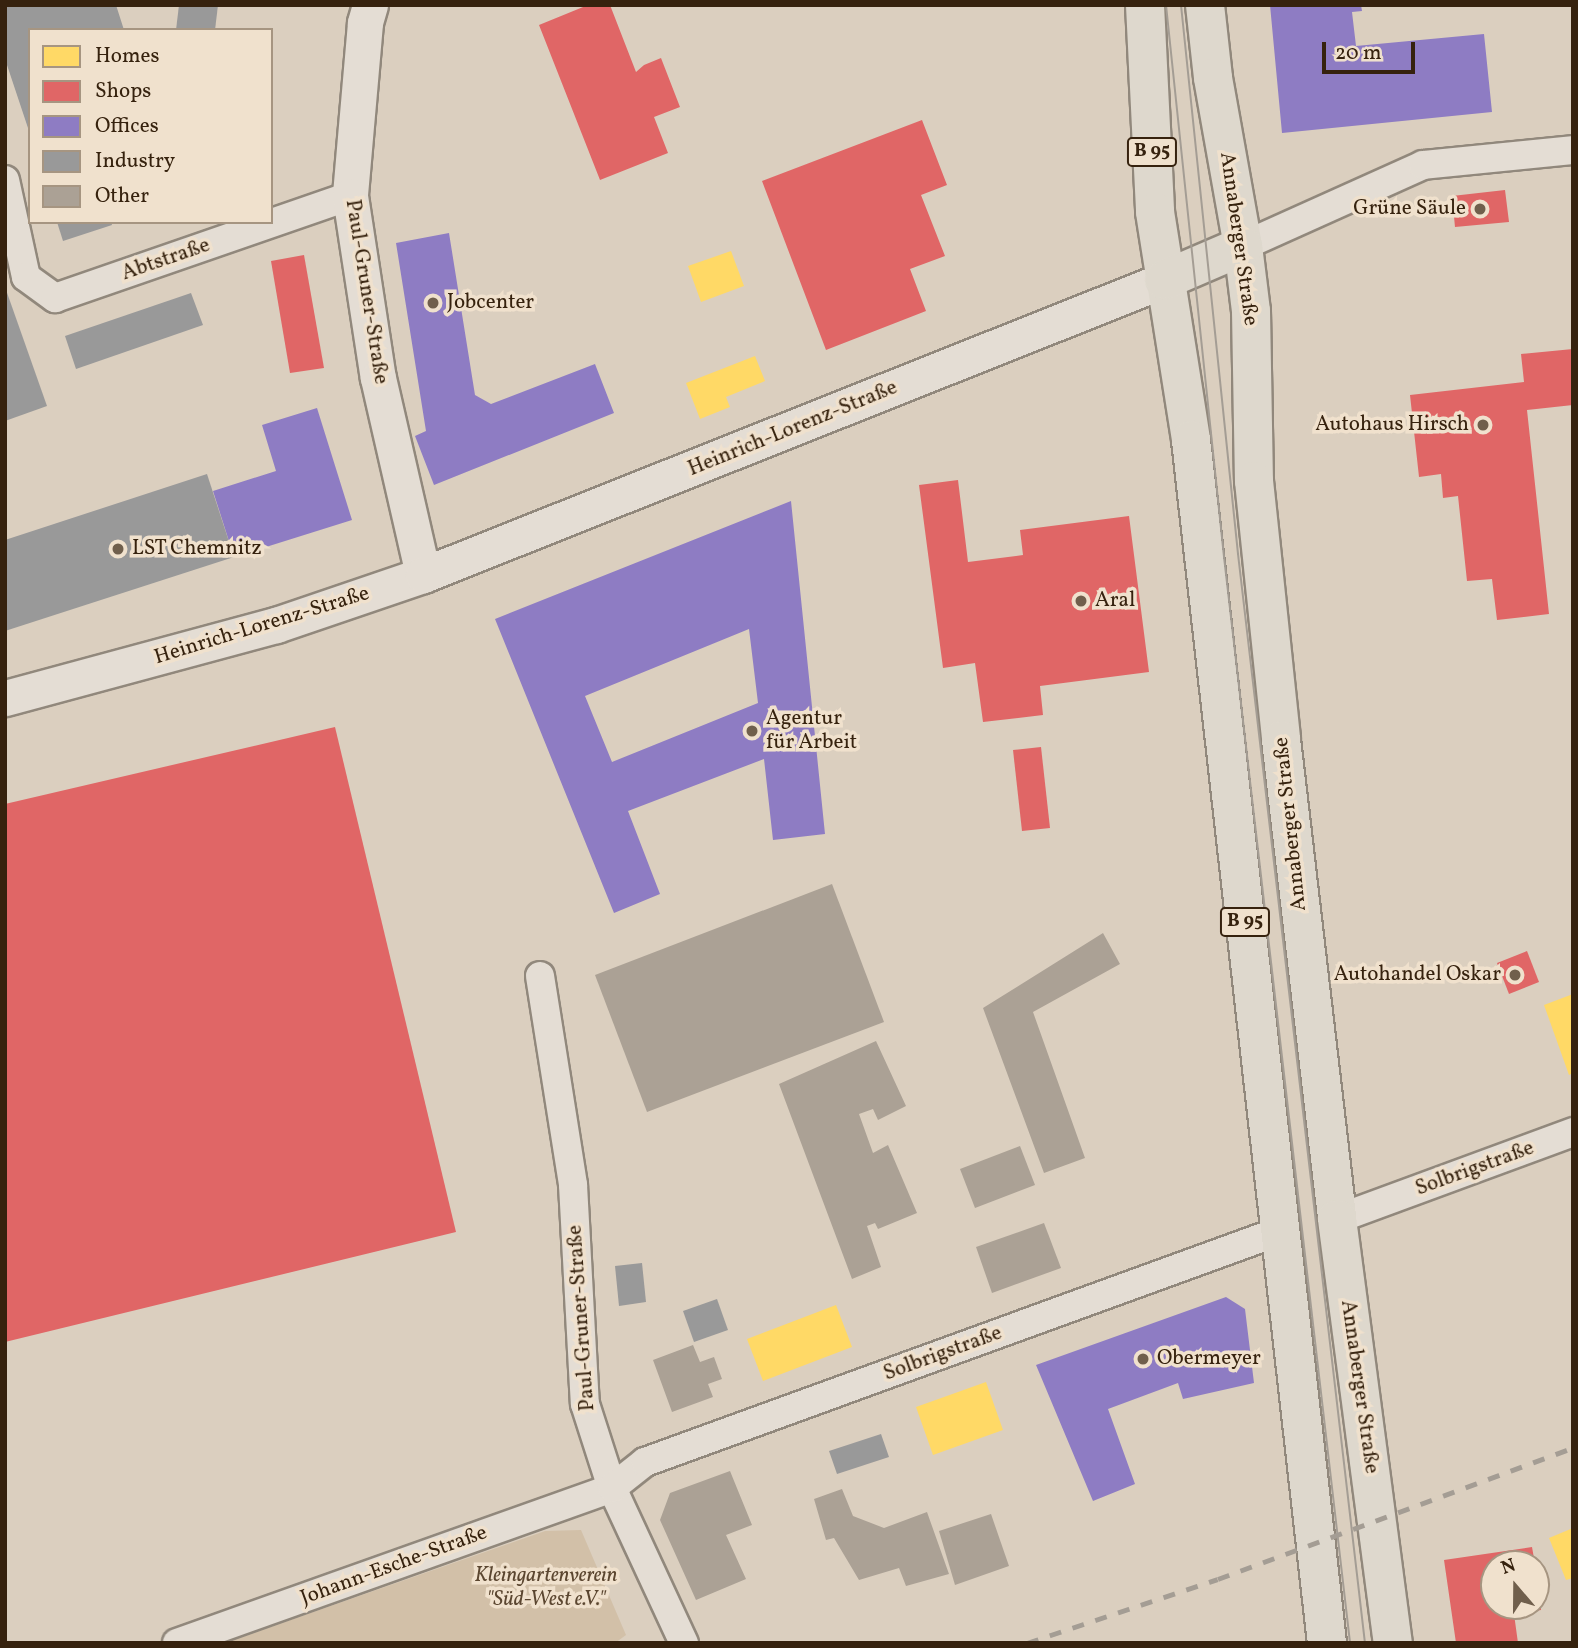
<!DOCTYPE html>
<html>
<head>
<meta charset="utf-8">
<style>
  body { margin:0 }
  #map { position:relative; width:1578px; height:1648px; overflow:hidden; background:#dbcfbf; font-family:Vollkorn,serif }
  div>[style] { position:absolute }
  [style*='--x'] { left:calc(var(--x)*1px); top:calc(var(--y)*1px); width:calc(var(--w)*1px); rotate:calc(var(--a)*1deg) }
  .green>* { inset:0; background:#d2c0a8 }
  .homes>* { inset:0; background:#ffd966 }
  .shops>* { inset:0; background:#e06666 }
  .offices>* { inset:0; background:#8e7cc3 }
  .industry>* { inset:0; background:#999 }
  .building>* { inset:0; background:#aba195 }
  .roads { filter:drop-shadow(2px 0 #91887c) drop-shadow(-2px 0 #91887c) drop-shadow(0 2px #91887c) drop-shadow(0 -2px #91887c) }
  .minor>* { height:28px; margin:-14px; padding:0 14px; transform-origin:14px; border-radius:14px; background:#e4ddd4 }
  .tertiary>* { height:35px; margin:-17.5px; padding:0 17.5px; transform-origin:17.5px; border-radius:17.5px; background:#e4ddd4 }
  .primary>* { height:38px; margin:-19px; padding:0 19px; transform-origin:19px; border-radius:19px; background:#ded8cd }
  .tram>* { height:2px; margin:-1px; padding:0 1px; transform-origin:1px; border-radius:1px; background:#a49d94 }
  .rail>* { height:5px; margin-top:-2.5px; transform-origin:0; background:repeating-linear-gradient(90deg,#a49d94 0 12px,transparent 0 24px) }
  .dots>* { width:19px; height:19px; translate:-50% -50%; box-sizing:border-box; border:4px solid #f0e1cd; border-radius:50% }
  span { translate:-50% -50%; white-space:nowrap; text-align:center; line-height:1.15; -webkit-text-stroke:7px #f0e1cd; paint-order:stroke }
  .shield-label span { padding:2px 5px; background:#f0e1cd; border:2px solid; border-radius:5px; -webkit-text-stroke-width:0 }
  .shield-label { font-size:19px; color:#36220e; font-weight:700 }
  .poi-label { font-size:21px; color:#36220e }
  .right { translate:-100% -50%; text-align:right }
  .left { translate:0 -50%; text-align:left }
  .street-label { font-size:21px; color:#36220e }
  .park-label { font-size:21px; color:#5b4630; font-style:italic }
  .frame { position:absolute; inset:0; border:7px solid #36220e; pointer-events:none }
  .legend { position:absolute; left:28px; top:28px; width:245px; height:196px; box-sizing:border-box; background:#f0e1cd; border:2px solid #a69581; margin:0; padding:9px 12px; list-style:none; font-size:21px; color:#36220e }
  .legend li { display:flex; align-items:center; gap:14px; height:35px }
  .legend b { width:35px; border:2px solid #a69581 }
  .north { position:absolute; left:1480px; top:1550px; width:70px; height:70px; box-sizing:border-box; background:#f0e1cd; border:2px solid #a69581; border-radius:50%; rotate:340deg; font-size:19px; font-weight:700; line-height:28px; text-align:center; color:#36220e }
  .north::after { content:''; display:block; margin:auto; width:24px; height:32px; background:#705f4c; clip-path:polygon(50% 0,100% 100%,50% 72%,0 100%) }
  .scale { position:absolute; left:1322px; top:42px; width:93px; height:32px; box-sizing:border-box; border:4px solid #36220e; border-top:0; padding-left:9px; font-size:21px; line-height:24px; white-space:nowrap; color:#36220e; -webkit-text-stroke:5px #f0e1cd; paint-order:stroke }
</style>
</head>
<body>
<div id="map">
  <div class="green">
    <i style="clip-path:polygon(581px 1530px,626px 1635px,615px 1643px,225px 1643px,545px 1531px)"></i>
  </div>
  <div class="homes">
    <i style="clip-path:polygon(731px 251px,744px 286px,701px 302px,688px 266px)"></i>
    <i style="clip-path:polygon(755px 356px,765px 381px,726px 397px,730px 407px,700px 419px,686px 383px)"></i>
    <i style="clip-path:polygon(1573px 994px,1573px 1073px,1569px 1075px,1544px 1005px)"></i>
    <i style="clip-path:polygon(836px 1305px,852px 1347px,763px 1381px,747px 1339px)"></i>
    <i style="clip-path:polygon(986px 1382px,1003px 1430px,933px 1455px,916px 1407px)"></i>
    <i style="clip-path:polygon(1573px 1528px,1573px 1578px,1566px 1580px,1549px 1538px)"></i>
  </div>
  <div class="shops">
    <i style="clip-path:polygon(588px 5px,610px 5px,636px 72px,644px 65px,661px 58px,680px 107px,654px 117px,668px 153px,600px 180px,539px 25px)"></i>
    <i style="clip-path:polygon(922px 120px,947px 185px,921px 195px,945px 256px,910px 269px,926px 311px,826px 350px,762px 181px)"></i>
    <i style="clip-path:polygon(1505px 190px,1509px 222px,1455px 227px,1452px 196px)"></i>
    <i style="clip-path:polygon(304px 255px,324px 368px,290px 373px,271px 261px)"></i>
    <i style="clip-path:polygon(1573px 349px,1573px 405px,1527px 410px,1549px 614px,1497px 620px,1492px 579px,1467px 581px,1458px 496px,1443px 498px,1441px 474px,1419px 477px,1410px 395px,1524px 382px,1521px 354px)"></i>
    <i style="clip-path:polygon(958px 480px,968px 562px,1023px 555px,1020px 530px,1129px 516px,1149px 672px,1040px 686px,1043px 715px,983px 722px,975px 663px,943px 668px,919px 485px)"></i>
    <i style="clip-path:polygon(335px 727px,456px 1232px,5px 1342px,5px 804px)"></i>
    <i style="clip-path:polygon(1041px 747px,1050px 828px,1022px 831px,1013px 750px)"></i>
    <i style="clip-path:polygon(1527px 951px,1539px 982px,1509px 994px,1497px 963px)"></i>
    <i style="clip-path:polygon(1532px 1547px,1535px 1564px,1494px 1564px,1494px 1606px,1536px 1606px,1538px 1585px,1541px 1610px,1514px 1614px,1518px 1643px,1456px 1643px,1444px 1560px)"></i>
  </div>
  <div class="offices">
    <i style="clip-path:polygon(1270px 5px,1361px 5px,1362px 11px,1352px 12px,1356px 46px,1484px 34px,1492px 112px,1282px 133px)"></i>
    <i style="clip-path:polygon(449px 233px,475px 395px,491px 404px,595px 364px,614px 413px,434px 485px,415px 436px,426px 431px,396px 243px)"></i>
    <i style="clip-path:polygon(317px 408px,352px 520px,234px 557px,213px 491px,276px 471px,262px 425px)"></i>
    <i style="clip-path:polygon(evenodd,791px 501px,825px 834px,773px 840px,764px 759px,628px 811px,660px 894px,614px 913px,495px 619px,791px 501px,749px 629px,758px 703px,612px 762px,585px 696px,749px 629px)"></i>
    <i style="clip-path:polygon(1226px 1297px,1245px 1309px,1254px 1383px,1183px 1399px,1178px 1383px,1108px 1409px,1135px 1484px,1093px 1501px,1036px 1365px)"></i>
  </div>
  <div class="industry">
    <i style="clip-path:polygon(5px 5px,116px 5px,124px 30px,30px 30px,30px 134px,5px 59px)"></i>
    <i style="clip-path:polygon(179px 5px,218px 5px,215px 30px,176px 30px)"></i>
    <i style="clip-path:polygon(57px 222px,111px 222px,112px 225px,63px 241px)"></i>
    <i style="clip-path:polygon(5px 287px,47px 406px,5px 421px)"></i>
    <i style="clip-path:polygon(191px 293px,203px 325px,76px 369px,65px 336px)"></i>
    <i style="clip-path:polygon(207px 474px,234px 557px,5px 631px,5px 540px)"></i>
    <i style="clip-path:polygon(642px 1263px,646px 1302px,619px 1306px,615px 1266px)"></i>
    <i style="clip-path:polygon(717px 1299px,728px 1330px,694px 1342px,683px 1311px)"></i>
    <i style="clip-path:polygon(881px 1434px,889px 1457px,837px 1474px,829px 1451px)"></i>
  </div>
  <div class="building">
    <i style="clip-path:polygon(832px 884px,884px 1022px,647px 1112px,595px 975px)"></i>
    <i style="clip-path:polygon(1103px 933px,1120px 964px,1033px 1012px,1085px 1158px,1044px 1173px,983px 1008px)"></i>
    <i style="clip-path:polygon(876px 1041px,906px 1106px,878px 1120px,873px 1109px,859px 1114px,873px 1153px,888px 1145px,917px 1213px,878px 1229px,875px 1223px,867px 1226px,881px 1267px,852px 1279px,779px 1084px)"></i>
    <i style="clip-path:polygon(1020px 1146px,1035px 1185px,975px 1208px,960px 1169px)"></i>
    <i style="clip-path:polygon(1044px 1223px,1061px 1268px,992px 1293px,976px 1247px)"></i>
    <i style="clip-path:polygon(693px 1345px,700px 1362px,714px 1357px,722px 1379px,708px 1384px,713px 1397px,672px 1412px,653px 1360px)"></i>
    <i style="clip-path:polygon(730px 1471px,752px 1525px,726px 1535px,746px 1579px,696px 1600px,660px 1520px,670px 1493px)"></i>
    <i style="clip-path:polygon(842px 1489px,853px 1516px,884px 1528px,927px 1512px,949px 1574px,906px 1586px,899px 1568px,859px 1580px,834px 1538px,826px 1540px,814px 1499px)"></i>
    <i style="clip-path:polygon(991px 1514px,1009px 1566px,955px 1585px,939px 1531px)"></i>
  </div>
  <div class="roads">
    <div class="minor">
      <i style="--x:5;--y:180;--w:99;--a:77.8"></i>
      <i style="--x:26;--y:277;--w:36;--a:36"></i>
      <i style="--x:55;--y:298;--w:312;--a:-19.1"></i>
      <i style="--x:1243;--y:246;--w:197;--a:-24.2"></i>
      <i style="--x:1423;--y:165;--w:151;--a:-5.7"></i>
      <i style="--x:540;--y:976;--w:212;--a:81"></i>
      <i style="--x:573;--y:1185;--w:219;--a:86.9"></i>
      <i style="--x:585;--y:1404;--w:88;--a:72.2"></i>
      <i style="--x:612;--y:1488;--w:171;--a:65.1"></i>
      <i style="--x:1337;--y:1219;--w:252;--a:-20.2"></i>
      <i style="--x:177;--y:1643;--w:462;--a:-19.6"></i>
      <i style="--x:612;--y:1488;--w:42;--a:-38.2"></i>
      <i style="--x:645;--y:1462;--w:676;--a:-19.99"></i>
    </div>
    <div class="tertiary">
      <i style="--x:370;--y:5;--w:19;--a:106"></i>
      <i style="--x:365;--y:23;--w:174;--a:95"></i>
      <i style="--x:350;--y:196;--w:184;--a:81.3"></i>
      <i style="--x:378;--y:378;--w:202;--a:77.1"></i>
      <i style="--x:5;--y:698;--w:281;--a:-15.1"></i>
      <i style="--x:276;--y:625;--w:155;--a:-18.8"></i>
      <i style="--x:423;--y:575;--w:798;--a:-21.71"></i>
    </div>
    <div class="primary">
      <i style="--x:1145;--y:5;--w:207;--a:87.2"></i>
      <i style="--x:1155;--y:212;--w:231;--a:81"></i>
      <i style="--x:1191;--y:440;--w:1211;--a:83.55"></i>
      <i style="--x:1205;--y:5;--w:73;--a:83.7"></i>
      <i style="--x:1213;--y:78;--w:171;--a:79.9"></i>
      <i style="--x:1243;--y:246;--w:65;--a:83"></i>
      <i style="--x:1251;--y:311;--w:170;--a:89"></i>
      <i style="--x:1254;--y:481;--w:260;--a:84"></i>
      <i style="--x:1281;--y:740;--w:482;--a:83.3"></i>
      <i style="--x:1337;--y:1219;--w:428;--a:82.5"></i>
      <i style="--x:1164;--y:280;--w:86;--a:-23.3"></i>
    </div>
  </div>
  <div class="tram">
    <i style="--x:1166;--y:5;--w:555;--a:84"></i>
    <i style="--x:1224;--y:557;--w:1093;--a:83.38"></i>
    <i style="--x:1181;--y:5;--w:552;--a:84.07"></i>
    <i style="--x:1238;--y:554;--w:1096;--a:83.35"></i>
  </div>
  <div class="rail">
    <i style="--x:1027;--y:1643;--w:201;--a:-18.5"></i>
    <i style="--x:1218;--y:1579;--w:378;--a:-20.3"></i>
  </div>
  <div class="dots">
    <i style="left:1480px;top:209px;background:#705f4c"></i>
    <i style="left:433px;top:303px;background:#705f4c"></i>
    <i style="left:1483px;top:425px;background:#705f4c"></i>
    <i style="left:118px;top:549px;background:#705f4c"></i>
    <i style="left:1081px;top:601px;background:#705f4c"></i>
    <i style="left:752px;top:731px;background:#705f4c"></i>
    <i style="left:1515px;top:975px;background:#705f4c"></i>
    <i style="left:1143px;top:1359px;background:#705f4c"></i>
  </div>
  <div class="shield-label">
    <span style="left:1152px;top:152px">B 95</span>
    <span style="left:1245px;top:922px">B 95</span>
  </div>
  <div class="poi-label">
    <span class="right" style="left:1466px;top:209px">Grüne Säule</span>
    <span class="left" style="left:447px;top:303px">Jobcenter</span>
    <span class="right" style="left:1469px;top:425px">Autohaus Hirsch</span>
    <span class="left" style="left:132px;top:549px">LST Chemnitz</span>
    <span class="left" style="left:1095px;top:601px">Aral</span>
    <span class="left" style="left:766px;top:731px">Agentur<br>für Arbeit</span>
    <span class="right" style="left:1501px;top:975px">Autohandel Oskar</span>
    <span class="left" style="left:1157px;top:1359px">Obermeyer</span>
  </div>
  <div class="street-label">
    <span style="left:1238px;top:239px;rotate:82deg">Annaberger Straße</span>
    <span style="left:166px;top:260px;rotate:-19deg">Abtstraße</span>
    <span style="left:366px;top:292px;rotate:81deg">Paul-Gruner-Straße</span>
    <span style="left:793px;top:429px;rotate:-22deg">Heinrich-Lorenz-Straße</span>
    <span style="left:262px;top:626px;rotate:-17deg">Heinrich-Lorenz-Straße</span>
    <span style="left:1291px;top:824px;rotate:-96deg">Annaberger Straße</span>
    <span style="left:1475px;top:1169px;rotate:-20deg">Solbrigstraße</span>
    <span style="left:582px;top:1318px;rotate:-94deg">Paul-Gruner-Straße</span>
    <span style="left:943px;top:1354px;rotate:-20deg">Solbrigstraße</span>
    <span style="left:1359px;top:1387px;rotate:82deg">Annaberger Straße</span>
    <span style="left:394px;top:1566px;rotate:-20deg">Johann-Esche-Straße</span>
  </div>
  <div class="park-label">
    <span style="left:546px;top:1588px">Kleingartenverein<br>"Süd-West e.V."</span>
  </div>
  <div class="frame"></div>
  <ul class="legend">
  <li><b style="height:19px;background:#ffd966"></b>Homes</li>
  <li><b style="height:19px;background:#e06666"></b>Shops</li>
  <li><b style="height:19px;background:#8e7cc3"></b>Offices</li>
  <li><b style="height:19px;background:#999"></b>Industry</li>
  <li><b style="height:19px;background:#aba195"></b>Other</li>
  </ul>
  <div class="north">N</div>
  <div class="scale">20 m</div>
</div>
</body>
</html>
